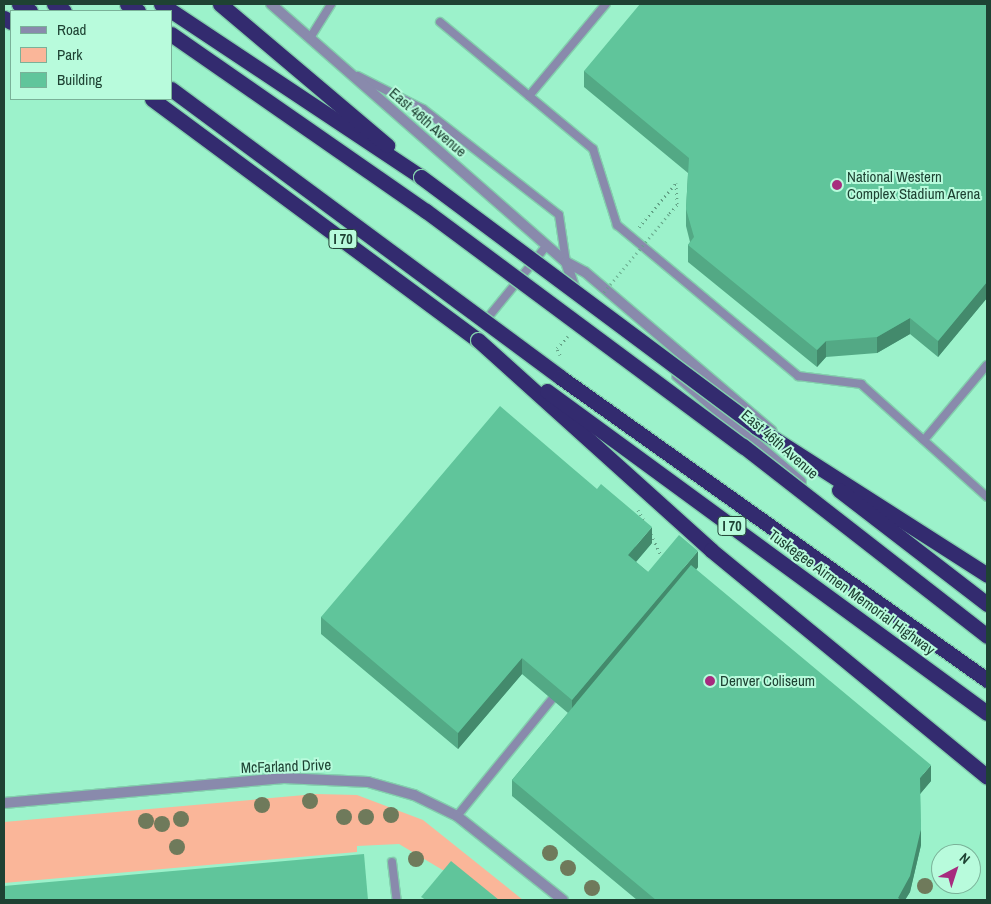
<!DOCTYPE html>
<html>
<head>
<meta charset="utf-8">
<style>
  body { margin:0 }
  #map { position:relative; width:991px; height:904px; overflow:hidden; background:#9cf2cb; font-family:"Archivo Narrow",sans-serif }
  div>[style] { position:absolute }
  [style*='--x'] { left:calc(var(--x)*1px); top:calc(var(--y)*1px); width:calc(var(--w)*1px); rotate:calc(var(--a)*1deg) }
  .green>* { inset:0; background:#fab699 }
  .path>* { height:3px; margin-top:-1.5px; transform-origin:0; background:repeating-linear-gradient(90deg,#63a286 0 1px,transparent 0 5px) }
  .roads { filter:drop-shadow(1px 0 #83cfad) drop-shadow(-1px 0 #83cfad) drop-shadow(0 1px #83cfad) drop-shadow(0 -1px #83cfad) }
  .service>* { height:8px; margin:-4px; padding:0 4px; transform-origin:4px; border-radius:4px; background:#898aac }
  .tertiary>* { height:10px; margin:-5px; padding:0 5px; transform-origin:5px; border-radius:5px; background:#898aac }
  .motorway>* { height:15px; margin:-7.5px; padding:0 7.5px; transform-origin:7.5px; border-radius:7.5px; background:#332b6f }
  .path-bridge>* { height:3px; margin-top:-1.5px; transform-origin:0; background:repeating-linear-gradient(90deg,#63a286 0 1px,transparent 0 5px) }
  .bridges { filter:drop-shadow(1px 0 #83cfad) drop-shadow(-1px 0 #83cfad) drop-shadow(0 1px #83cfad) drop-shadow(0 -1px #83cfad) }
  .motorway-bridge>* { height:15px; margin:-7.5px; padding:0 7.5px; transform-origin:7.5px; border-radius:7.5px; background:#332b6f }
  .trees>* { width:16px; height:16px; margin:-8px; border-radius:50%; background:#6f7a5b }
  .wall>* { inset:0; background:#53a985 }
  .shaded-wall>* { inset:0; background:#438a6c }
  .building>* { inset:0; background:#60c59b }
  .dots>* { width:14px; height:14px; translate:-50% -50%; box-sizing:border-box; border:2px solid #b8fbdc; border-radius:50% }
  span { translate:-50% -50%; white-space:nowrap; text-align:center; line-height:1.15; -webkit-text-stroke:4px #b8fbdc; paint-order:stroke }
  .shield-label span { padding:1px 4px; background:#b8fbdc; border:1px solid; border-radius:4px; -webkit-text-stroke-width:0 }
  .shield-label { font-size:14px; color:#1e4233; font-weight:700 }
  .street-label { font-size:15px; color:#1e4233 }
  .poi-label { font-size:15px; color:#1e4233 }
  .left { translate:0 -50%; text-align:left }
  .frame { position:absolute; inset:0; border:5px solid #1e4233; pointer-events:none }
  .legend { position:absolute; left:10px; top:10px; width:162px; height:90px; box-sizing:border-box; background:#b8fbdc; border:1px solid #7ab198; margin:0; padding:6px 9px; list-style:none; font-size:15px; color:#1e4233 }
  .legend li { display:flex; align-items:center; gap:10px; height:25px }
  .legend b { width:25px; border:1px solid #7ab198 }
  .north { position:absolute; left:931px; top:844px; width:50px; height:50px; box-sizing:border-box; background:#b8fbdc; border:1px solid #7ab198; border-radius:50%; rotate:40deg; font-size:14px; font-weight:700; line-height:20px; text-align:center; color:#1e4233 }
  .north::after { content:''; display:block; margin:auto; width:18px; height:22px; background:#a72b7e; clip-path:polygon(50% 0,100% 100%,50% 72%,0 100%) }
</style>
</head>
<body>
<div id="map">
  <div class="green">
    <i style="clip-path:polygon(316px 794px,357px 795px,423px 820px,523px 900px,493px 900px,399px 844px,357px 846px,357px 852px,4px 883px,4px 822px)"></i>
  </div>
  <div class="path">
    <i style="--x:639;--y:227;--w:57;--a:-49.9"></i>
    <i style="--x:676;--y:183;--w:22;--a:87"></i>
    <i style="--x:677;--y:205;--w:12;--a:132"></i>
  </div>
  <div class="roads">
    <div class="service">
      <i style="--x:440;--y:22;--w:199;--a:39.7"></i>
      <i style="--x:593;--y:149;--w:80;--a:72.5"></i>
      <i style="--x:617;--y:225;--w:236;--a:39.8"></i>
      <i style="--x:798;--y:376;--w:64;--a:7.2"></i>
      <i style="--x:861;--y:384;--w:169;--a:41.9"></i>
      <i style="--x:310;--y:38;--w:40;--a:-58"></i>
      <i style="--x:358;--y:76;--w:73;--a:26.9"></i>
      <i style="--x:423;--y:109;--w:172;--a:37.9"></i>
      <i style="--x:559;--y:215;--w:48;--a:81.5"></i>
      <i style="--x:529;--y:96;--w:120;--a:-50.1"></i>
      <i style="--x:490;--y:315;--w:90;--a:-50.8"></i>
      <i style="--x:924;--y:440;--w:98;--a:-50"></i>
      <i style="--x:457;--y:816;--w:151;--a:-50.9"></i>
      <i style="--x:392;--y:862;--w:38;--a:83"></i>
    </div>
    <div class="tertiary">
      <i style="--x:271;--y:4;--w:392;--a:41.2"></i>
      <i style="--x:566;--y:262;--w:21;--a:28"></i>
      <i style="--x:585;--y:272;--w:245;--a:40.4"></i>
      <i style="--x:566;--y:262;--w:28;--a:72"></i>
      <i style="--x:677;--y:376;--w:163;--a:40.5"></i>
      <i style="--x:4;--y:803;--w:281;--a:-5.1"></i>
      <i style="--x:284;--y:778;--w:84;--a:2.7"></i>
      <i style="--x:368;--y:782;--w:48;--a:15.8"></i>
      <i style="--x:414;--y:795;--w:48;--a:26"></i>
      <i style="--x:457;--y:816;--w:135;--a:38.4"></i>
    </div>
    <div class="motorway">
      <i style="--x:19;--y:4;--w:13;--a:32"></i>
      <i style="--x:54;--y:4;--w:12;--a:35"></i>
      <i style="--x:127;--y:4;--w:13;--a:32"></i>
      <i style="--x:161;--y:4;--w:312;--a:33.6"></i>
      <i style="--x:220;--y:4;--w:219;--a:40.2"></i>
      <i style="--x:4;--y:18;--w:8;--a:30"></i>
      <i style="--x:152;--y:99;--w:405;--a:36.5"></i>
    </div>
  </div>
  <div class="path-bridge">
    <i style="--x:604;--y:292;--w:102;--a:-50.2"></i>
    <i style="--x:560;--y:355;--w:8;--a:-113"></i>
    <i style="--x:557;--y:348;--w:16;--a:-47"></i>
    <i style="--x:638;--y:510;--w:14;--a:60"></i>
    <i style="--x:651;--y:534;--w:26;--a:65"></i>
  </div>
  <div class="bridges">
    <div class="motorway-bridge">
      <i style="--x:171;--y:34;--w:310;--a:34.8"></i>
      <i style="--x:426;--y:211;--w:395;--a:36.6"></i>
      <i style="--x:743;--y:446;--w:309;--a:37.9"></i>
      <i style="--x:171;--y:89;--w:484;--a:36.5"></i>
      <i style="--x:560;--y:377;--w:524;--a:35.36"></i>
      <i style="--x:421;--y:177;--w:418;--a:36.7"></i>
      <i style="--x:756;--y:427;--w:274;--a:32.6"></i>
      <i style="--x:478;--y:340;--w:314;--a:42"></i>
      <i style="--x:711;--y:550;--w:357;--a:39.4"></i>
      <i style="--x:547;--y:391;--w:545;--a:36.2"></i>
      <i style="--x:839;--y:490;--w:187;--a:37.6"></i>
    </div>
  </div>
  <div class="trees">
    <i style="left:310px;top:801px"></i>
    <i style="left:262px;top:805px"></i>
    <i style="left:391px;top:815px"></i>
    <i style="left:344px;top:817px"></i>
    <i style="left:366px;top:817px"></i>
    <i style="left:181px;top:819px"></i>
    <i style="left:146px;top:821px"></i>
    <i style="left:162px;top:824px"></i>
    <i style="left:177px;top:847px"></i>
    <i style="left:550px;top:853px"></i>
    <i style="left:416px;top:859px"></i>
    <i style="left:568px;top:868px"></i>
    <i style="left:925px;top:886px"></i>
    <i style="left:592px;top:888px"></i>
  </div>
  <div class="wall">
    <i style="clip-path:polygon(987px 4px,987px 298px,938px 357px,910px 334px,877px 353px,826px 357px,817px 367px,688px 262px,688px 245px,690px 242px,686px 226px,686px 209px,688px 173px,584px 87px,584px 71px)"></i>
    <i style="clip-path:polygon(652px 543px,636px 562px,648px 572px,698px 567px,696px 570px,931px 781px,920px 794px,921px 845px,910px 892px,905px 900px,637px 900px,512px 796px,512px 780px,568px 713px,522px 674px,458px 749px,321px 634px,321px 617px)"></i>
  </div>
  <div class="shaded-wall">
    <i style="clip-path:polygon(987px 282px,987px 298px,938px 357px,938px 341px)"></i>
    <i style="clip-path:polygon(910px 318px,910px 334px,877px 353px,877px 337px)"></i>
    <i style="clip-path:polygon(826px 341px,826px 357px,817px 367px,817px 350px)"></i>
    <i style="clip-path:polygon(652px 527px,652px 543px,628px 571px,628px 555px)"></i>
    <i style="clip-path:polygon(698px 551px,698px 567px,572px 717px,572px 700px)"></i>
    <i style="clip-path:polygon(522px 658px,522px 674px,458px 749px,458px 733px)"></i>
    <i style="clip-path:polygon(931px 765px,931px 781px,920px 794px,920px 778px)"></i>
    <i style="clip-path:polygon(921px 829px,921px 845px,910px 892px,905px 900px,898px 900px,898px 898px)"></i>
  </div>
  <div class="building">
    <i style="clip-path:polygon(640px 4px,987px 4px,987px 282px,938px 341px,910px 318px,877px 337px,826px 341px,817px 350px,688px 245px,694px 237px,686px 209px,689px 158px,584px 71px)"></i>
    <i style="clip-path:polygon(500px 406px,597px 489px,601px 484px,652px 527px,628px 555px,648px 572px,679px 535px,698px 551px,572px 700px,522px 658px,458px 733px,321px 617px)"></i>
    <i style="clip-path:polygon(691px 565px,931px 765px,920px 778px,921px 829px,910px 876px,898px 898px,901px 900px,656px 900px,512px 780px)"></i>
    <i style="clip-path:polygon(364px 854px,368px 900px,4px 900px,4px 886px)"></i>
    <i style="clip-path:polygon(451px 861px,499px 900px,426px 900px,421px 897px)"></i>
  </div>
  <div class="dots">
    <i style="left:837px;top:185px;background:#a72b7e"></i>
    <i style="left:710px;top:681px;background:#a72b7e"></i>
  </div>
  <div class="shield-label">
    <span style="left:343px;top:239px">I 70</span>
    <span style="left:732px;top:526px">I 70</span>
  </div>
  <div class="street-label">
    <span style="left:428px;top:122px;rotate:41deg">East 46th Avenue</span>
    <span style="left:780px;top:444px;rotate:41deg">East 46th Avenue</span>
    <span style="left:852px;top:592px;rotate:36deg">Tuskegee Airmen Memorial Highway</span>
    <span style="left:286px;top:766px;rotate:-2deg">McFarland Drive</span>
  </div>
  <div class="poi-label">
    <span class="left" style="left:847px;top:185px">National Western<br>Complex Stadium Arena</span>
    <span class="left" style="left:720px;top:681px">Denver Coliseum</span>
  </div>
  <div class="frame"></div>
  <ul class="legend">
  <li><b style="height:6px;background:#898aac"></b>Road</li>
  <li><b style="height:14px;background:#fab699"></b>Park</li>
  <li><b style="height:14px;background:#60c59b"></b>Building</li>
  </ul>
  <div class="north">N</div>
</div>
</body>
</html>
